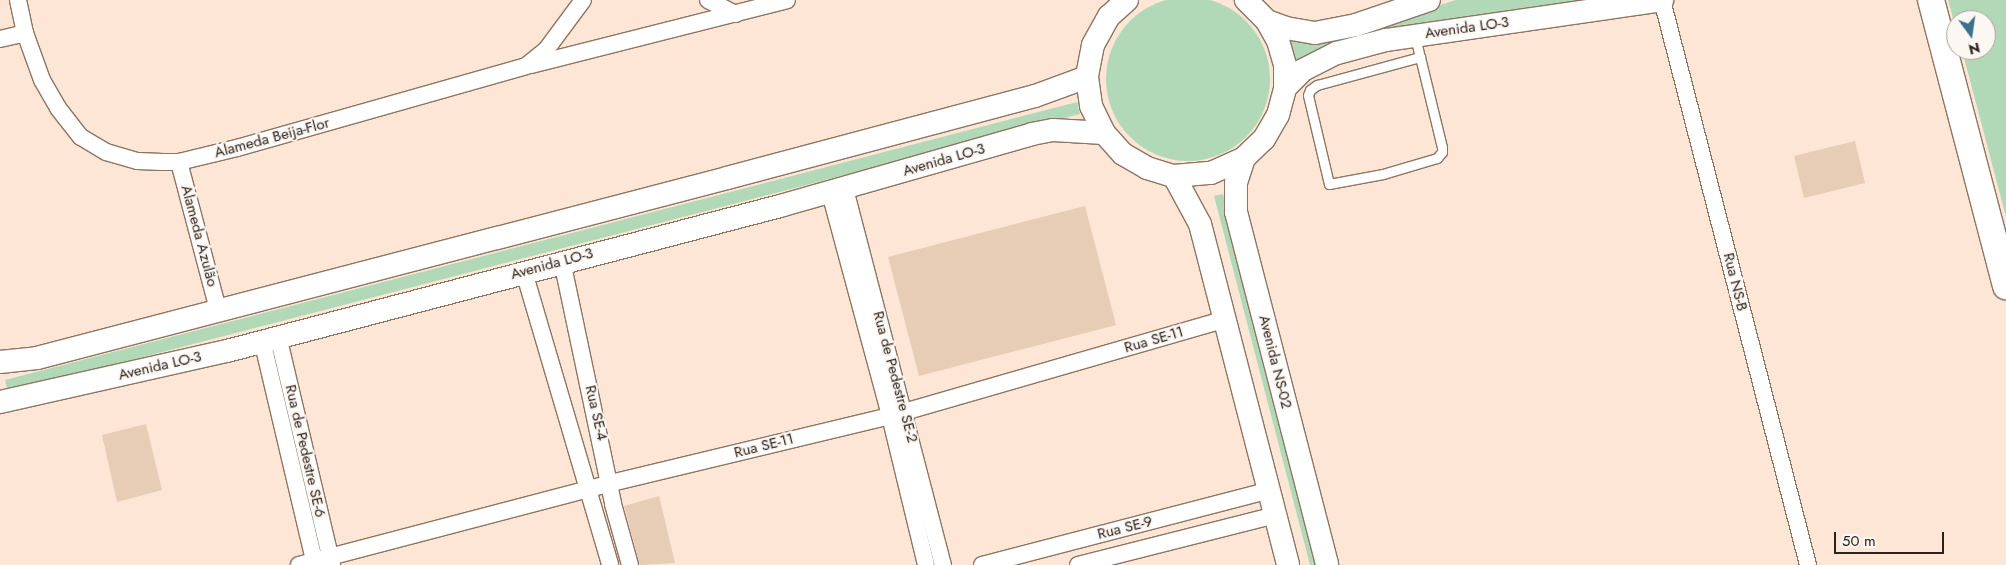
<!DOCTYPE html>
<html>
<head>
<meta charset="utf-8">
<style>
  body { margin:0 }
  #map { position:relative; width:2006px; height:565px; overflow:hidden; background:#fde6d5; font-family:Jost,sans-serif }
  div>[style] { position:absolute }
  [style*='--x'] { left:calc(var(--x)*1px); top:calc(var(--y)*1px); width:calc(var(--w)*1px); rotate:calc(var(--a)*1deg) }
  .green>* { inset:0; background:#b2d9b7 }
  .round { border-radius:50% }
  .building>* { inset:0; background:#e7ccb6 }
  .roads { filter:drop-shadow(1px 0 #8e7562) drop-shadow(-1px 0 #8e7562) drop-shadow(0 1px #8e7562) drop-shadow(0 -1px #8e7562) }
  .lane>* { height:9px; margin:-4.5px; padding:0 4.5px; transform-origin:4.5px; border-radius:4.5px; background:#fff }
  .street>* { height:16px; margin:-8px; padding:0 8px; transform-origin:8px; border-radius:8px; background:#fff }
  .secondary>* { height:22px; margin:-11px; padding:0 11px; transform-origin:11px; border-radius:11px; background:#fff }
  .primary>* { height:26px; margin:-13px; padding:0 13px; transform-origin:13px; border-radius:13px; background:#fff }
  span { translate:-50% -50%; white-space:nowrap; text-align:center; line-height:1.15; -webkit-text-stroke:4px #fdf7f3; paint-order:stroke }
  .street-label { font-size:15px; color:#2c221a }
  .north { position:absolute; left:1946px; top:10px; width:50px; height:50px; box-sizing:border-box; background:#fdf7f3; border:1px solid #a9a29c; border-radius:50%; rotate:166deg; font-size:14px; font-weight:700; line-height:20px; text-align:center; color:#2c221a }
  .north::after { content:''; display:block; margin:auto; width:18px; height:22px; background:#38738b; clip-path:polygon(50% 0,100% 100%,50% 72%,0 100%) }
  .scale { position:absolute; left:1834px; top:532px; width:110px; height:22px; box-sizing:border-box; border:2px solid #2c221a; border-top:0; padding-left:6px; font-size:15px; line-height:18px; white-space:nowrap; color:#2c221a; -webkit-text-stroke:4px #fdf7f3; paint-order:stroke }
</style>
</head>
<body>
<div id="map">
  <div class="green">
    <i class="round" style="left:1106px;top:-3px;width:164px;height:164px"></i>
    <i style="clip-path:polygon(1456px 0,1583px 0,1414px 28px,1296px 66px,1289px 41px,1331px 38px)"></i>
    <i style="clip-path:polygon(1948px 0,2006px 0,2006px 217px,1962px 50px,1986px 50px,1986px 20px,1956px 20px,1956px 29px)"></i>
    <i style="clip-path:polygon(1077px 102px,1080px 114px,8px 392px,5px 380px)"></i>
    <i style="clip-path:polygon(1223px 194px,1320px 565px,1310px 565px,1214px 196px)"></i>
  </div>
  <div class="building">
    <i style="clip-path:polygon(1855px 141px,1865px 183px,1804px 198px,1794px 156px)"></i>
    <i style="clip-path:polygon(1085px 206px,1116px 325px,919px 376px,888px 257px)"></i>
    <i style="clip-path:polygon(146px 424px,162px 490px,117px 502px,102px 435px)"></i>
    <i style="clip-path:polygon(659px 496px,675px 563px,640px 565px,624px 506px)"></i>
  </div>
  <div class="roads">
    <div class="lane">
      <i style="--x:1415;--y:36;--w:22;--a:77"></i>
      <i style="--x:1420;--y:57;--w:93;--a:76.3"></i>
      <i style="--x:1442;--y:147;--w:5;--a:90"></i>
      <i style="--x:1442;--y:152;--w:8;--a:130"></i>
      <i style="--x:1437;--y:158;--w:56;--a:163.5"></i>
      <i style="--x:1383;--y:174;--w:55;--a:169.5"></i>
      <i style="--x:1329;--y:184;--w:91;--a:-103.3"></i>
      <i style="--x:1308;--y:95;--w:5;--a:-68"></i>
      <i style="--x:1310;--y:90;--w:9;--a:-36"></i>
      <i style="--x:1317;--y:85;--w:107;--a:-15.2"></i>
    </div>
    <div class="street">
      <i style="--x:18;--y:0;--w:34;--a:78"></i>
      <i style="--x:25;--y:33;--w:50;--a:70.1"></i>
      <i style="--x:42;--y:80;--w:32;--a:60"></i>
      <i style="--x:58;--y:108;--w:37;--a:52"></i>
      <i style="--x:81;--y:137;--w:29;--a:31"></i>
      <i style="--x:106;--y:152;--w:32;--a:16"></i>
      <i style="--x:137;--y:161;--w:26;--a:2"></i>
      <i style="--x:163;--y:162;--w:16;--a:0"></i>
      <i style="--x:179;--y:162;--w:60;--a:-13.6"></i>
      <i style="--x:237;--y:148;--w:300;--a:-15.8"></i>
      <i style="--x:526;--y:66;--w:26;--a:-39"></i>
      <i style="--x:546;--y:50;--w:62;--a:-53.5"></i>
      <i style="--x:708;--y:0;--w:31;--a:27"></i>
      <i style="--x:1662;--y:0;--w:584;--a:75.51"></i>
      <i style="--x:0;--y:39;--w:26;--a:-13"></i>
      <i style="--x:531;--y:65;--w:264;--a:-14.2"></i>
      <i style="--x:179;--y:162;--w:153;--a:75.2"></i>
      <i style="--x:845;--y:189;--w:389;--a:75.4"></i>
      <i style="--x:830;--y:193;--w:231;--a:74.9"></i>
      <i style="--x:890;--y:416;--w:153;--a:76.4"></i>
      <i style="--x:562;--y:261;--w:248;--a:78.1"></i>
      <i style="--x:613;--y:504;--w:63;--a:74.4"></i>
      <i style="--x:524;--y:272;--w:305;--a:73.6"></i>
      <i style="--x:278;--y:336;--w:235;--a:76.7"></i>
      <i style="--x:262;--y:340;--w:231;--a:76.7"></i>
      <i style="--x:299;--y:565;--w:323;--a:-14.7"></i>
      <i style="--x:611;--y:483;--w:287;--a:-13.5"></i>
      <i style="--x:890;--y:416;--w:350;--a:-16.1"></i>
      <i style="--x:982;--y:565;--w:294;--a:-14.6"></i>
      <i style="--x:1078;--y:565;--w:204;--a:-14.2"></i>
    </div>
    <div class="secondary">
      <i style="--x:1127;--y:0;--w:24;--a:138"></i>
      <i style="--x:1109;--y:16;--w:33;--a:119"></i>
      <i style="--x:1093;--y:45;--w:33;--a:101"></i>
      <i style="--x:1087;--y:77;--w:29;--a:82"></i>
      <i style="--x:1091;--y:106;--w:30;--a:64"></i>
      <i style="--x:1104;--y:133;--w:28;--a:48"></i>
      <i style="--x:1123;--y:154;--w:28;--a:30"></i>
      <i style="--x:1147;--y:168;--w:28;--a:17"></i>
      <i style="--x:1174;--y:176;--w:37;--a:-5"></i>
      <i style="--x:1211;--y:173;--w:36;--a:-24"></i>
      <i style="--x:1244;--y:158;--w:28;--a:-44"></i>
      <i style="--x:1264;--y:139;--w:28;--a:-60"></i>
      <i style="--x:1278;--y:115;--w:28;--a:-75"></i>
      <i style="--x:1285;--y:88;--w:23;--a:-90"></i>
      <i style="--x:1285;--y:65;--w:25;--a:-106"></i>
      <i style="--x:1278;--y:41;--w:23;--a:-119"></i>
      <i style="--x:1267;--y:21;--w:30;--a:-135"></i>
      <i style="--x:1267;--y:21;--w:20;--a:20"></i>
      <i style="--x:1286;--y:28;--w:29;--a:10"></i>
      <i style="--x:1315;--y:33;--w:42;--a:-11"></i>
      <i style="--x:1356;--y:25;--w:77;--a:-18.9"></i>
      <i style="--x:1285;--y:88;--w:25;--a:-45"></i>
      <i style="--x:1303;--y:70;--w:38;--a:-27"></i>
      <i style="--x:1337;--y:53;--w:51;--a:-14.9"></i>
      <i style="--x:1386;--y:40;--w:279;--a:-8.2"></i>
      <i style="--x:1244;--y:158;--w:26;--a:108"></i>
      <i style="--x:1236;--y:183;--w:29;--a:90"></i>
      <i style="--x:1236;--y:212;--w:365;--a:75.5"></i>
      <i style="--x:1174;--y:176;--w:55;--a:61.6"></i>
      <i style="--x:1200;--y:224;--w:352;--a:75.5"></i>
      <i style="--x:0;--y:362;--w:37;--a:-6"></i>
      <i style="--x:37;--y:358;--w:713;--a:-14.62"></i>
      <i style="--x:727;--y:178;--w:319;--a:-14.9"></i>
      <i style="--x:1035;--y:96;--w:55;--a:-20.1"></i>
      <i style="--x:0;--y:402;--w:233;--a:-12.7"></i>
      <i style="--x:227;--y:351;--w:572;--a:-14.69"></i>
      <i style="--x:780;--y:206;--w:262;--a:-15.9"></i>
      <i style="--x:1032;--y:134;--w:21;--a:-11"></i>
      <i style="--x:1053;--y:130;--w:51;--a:3.4"></i>
    </div>
    <div class="primary">
      <i style="--x:1931;--y:0;--w:296;--a:75.3"></i>
    </div>
  </div>
  <div class="street-label">
    <span style="left:1467px;top:28px;rotate:-8deg">Avenida LO-3</span>
    <span style="left:272px;top:138px;rotate:-15deg">Alameda Beija-Flor</span>
    <span style="left:944px;top:160px;rotate:-16deg">Avenida LO-3</span>
    <span style="left:199px;top:236px;rotate:75deg">Alameda Azulão</span>
    <span style="left:552px;top:264px;rotate:-15deg">Avenida LO-3</span>
    <span style="left:1735px;top:282px;rotate:76deg">Rua NS-B</span>
    <span style="left:1154px;top:340px;rotate:-16deg">Rua SE-11</span>
    <span style="left:1275px;top:362px;rotate:76deg">Avenida NS-02</span>
    <span style="left:160px;top:366px;rotate:-13deg">Avenida LO-3</span>
    <span style="left:895px;top:377px;rotate:75deg">Rua de Pedestre SE-2</span>
    <span style="left:596px;top:413px;rotate:77deg">Rua SE-4</span>
    <span style="left:764px;top:446px;rotate:-14deg">Rua SE-11</span>
    <span style="left:305px;top:451px;rotate:77deg">Rua de Pedestre SE-6</span>
    <span style="left:1125px;top:528px;rotate:-14deg">Rua SE-9</span>
  </div>
  <div class="north">N</div>
  <div class="scale">50 m</div>
</div>
</body>
</html>
